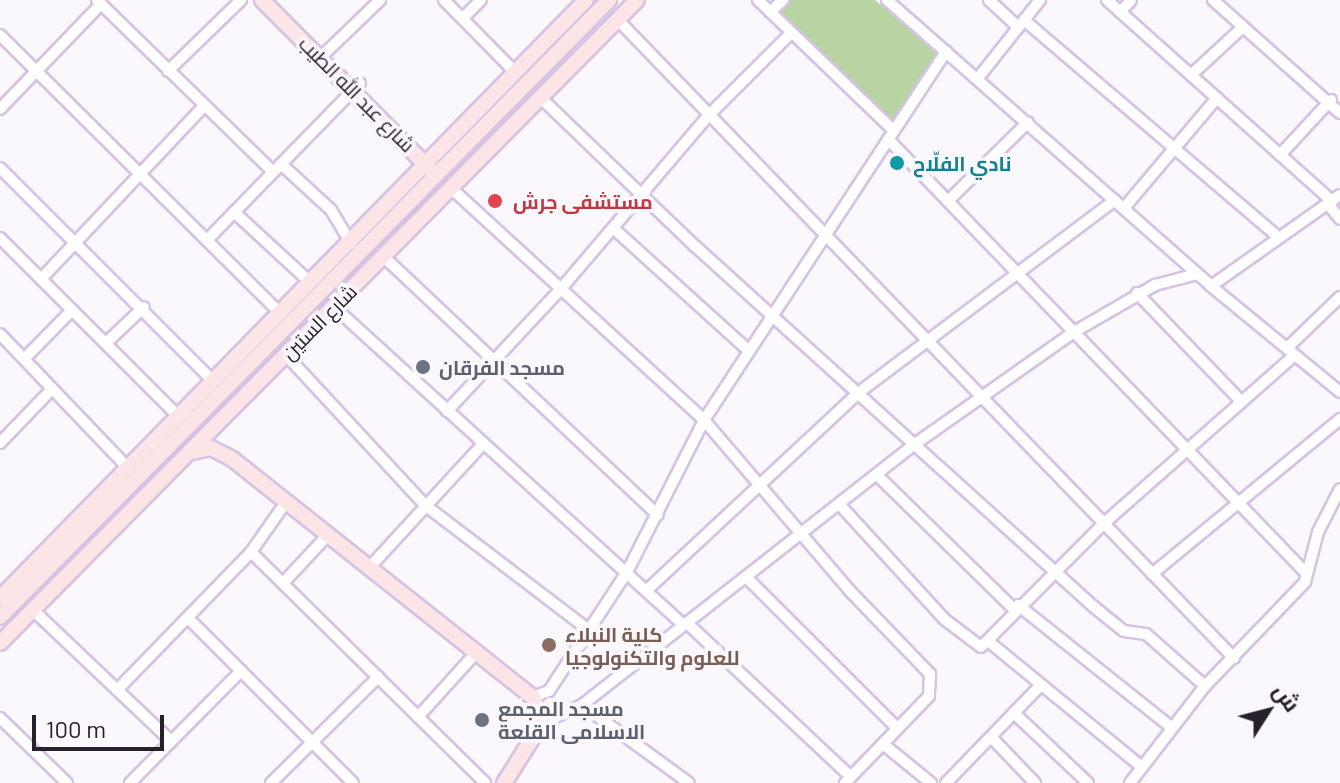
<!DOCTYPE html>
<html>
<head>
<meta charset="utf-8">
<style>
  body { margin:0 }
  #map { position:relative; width:1340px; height:783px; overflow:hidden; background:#faf7fd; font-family:Barlow,Cairo,sans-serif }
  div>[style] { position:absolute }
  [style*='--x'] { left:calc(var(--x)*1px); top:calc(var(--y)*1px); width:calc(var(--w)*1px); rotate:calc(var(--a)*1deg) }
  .green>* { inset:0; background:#b8d4a2 }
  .roads { filter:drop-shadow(2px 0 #d5c3e3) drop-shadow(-2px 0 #d5c3e3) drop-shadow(0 2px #d5c3e3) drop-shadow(0 -2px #d5c3e3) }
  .street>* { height:10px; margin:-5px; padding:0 5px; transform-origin:5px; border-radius:5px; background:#fff }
  .secondary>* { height:14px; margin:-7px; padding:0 7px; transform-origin:7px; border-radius:7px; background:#fde5e7 }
  .dots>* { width:22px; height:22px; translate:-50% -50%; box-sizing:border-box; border:4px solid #faf7fd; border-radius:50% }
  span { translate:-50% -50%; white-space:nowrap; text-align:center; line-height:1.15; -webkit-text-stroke:7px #faf7fd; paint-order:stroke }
  .street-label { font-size:20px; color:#27202c }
  .culture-label { font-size:20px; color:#0d838f; font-weight:700 }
  .left { translate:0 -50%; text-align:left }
  .health-label { font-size:20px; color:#be3a42; font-weight:700 }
  .worship-label { font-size:20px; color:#5b616d; font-weight:700 }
  .education-label { font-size:20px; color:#785e54; font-weight:700 }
  .north { position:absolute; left:1228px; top:671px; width:80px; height:80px; -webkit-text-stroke:6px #faf7fd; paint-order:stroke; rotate:54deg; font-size:22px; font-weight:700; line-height:32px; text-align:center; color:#27202c }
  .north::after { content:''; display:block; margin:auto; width:28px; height:36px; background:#27202c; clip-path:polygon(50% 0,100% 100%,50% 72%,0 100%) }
  .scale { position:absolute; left:32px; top:715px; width:132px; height:36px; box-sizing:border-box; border:4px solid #27202c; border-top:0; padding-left:10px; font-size:24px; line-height:28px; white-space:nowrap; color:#27202c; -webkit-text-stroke:6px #faf7fd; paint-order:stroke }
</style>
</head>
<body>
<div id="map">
  <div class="green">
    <i style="clip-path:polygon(790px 0,875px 0,937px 53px,890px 124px,779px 11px)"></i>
  </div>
  <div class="roads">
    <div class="street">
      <i style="--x:97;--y:0;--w:246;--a:44.3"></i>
      <i style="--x:444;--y:0;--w:101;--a:45.4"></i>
      <i style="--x:758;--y:0;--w:187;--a:43.9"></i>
      <i style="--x:887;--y:0;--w:432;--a:41.4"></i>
      <i style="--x:1211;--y:286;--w:167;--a:39.4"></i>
      <i style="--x:989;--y:0;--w:40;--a:43"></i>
      <i style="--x:1107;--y:0;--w:302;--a:41.8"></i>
      <i style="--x:1213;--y:0;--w:170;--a:41.7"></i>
      <i style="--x:770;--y:12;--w:18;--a:-43"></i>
      <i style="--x:1120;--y:12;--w:16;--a:-47"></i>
      <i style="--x:463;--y:18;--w:25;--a:-45"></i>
      <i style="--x:618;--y:20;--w:887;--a:46.01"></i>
      <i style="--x:1024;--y:20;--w:335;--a:40.5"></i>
      <i style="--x:0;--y:35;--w:396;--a:44.8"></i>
      <i style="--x:321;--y:57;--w:82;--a:-44"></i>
      <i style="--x:168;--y:71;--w:102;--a:-44.2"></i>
      <i style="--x:1191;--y:75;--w:71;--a:-42.7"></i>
      <i style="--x:978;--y:78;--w:100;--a:-51.5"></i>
      <i style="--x:541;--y:98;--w:214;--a:43.9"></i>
      <i style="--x:695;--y:246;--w:538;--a:42.14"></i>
      <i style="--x:1094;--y:607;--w:38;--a:39"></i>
      <i style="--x:1124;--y:631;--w:22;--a:8"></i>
      <i style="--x:1146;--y:634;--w:79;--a:41.4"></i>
      <i style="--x:0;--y:109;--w:146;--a:-46.1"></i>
      <i style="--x:888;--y:139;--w:603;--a:46.08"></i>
      <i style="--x:1280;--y:155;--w:75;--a:-47.2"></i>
      <i style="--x:281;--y:164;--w:68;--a:42.6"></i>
      <i style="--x:331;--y:210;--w:39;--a:59"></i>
      <i style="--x:0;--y:168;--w:303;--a:45"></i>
      <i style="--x:452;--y:189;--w:342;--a:42.5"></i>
      <i style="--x:704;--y:420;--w:223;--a:49.5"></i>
      <i style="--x:849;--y:590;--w:117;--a:46"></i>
      <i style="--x:930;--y:674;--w:22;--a:93"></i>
      <i style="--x:929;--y:696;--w:121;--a:134"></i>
      <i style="--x:948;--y:201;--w:112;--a:-44.6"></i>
      <i style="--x:1328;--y:204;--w:19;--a:51"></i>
      <i style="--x:1124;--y:208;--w:144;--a:-49.8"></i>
      <i style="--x:234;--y:212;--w:105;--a:42.7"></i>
      <i style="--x:613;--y:228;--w:183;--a:42.1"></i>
      <i style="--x:0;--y:238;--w:253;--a:45"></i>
      <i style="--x:207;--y:240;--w:219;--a:-45.7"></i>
      <i style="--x:384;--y:257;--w:376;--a:43.3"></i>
      <i style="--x:41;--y:279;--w:236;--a:-46.7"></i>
      <i style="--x:1211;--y:286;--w:158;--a:-35.2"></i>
      <i style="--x:1137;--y:293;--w:147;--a:46.1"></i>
      <i style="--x:334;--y:307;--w:472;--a:42.3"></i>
      <i style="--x:0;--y:334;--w:185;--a:46.3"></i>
      <i style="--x:106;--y:343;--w:52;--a:-43.5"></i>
      <i style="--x:1287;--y:348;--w:74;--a:-43.9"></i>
      <i style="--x:286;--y:355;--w:206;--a:47.2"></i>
      <i style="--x:426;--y:506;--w:205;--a:37.3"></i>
      <i style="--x:25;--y:358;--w:67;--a:-45.6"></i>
      <i style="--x:447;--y:411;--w:166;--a:-47"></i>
      <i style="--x:560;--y:290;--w:230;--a:-49.6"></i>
      <i style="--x:709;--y:115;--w:116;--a:-45"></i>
      <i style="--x:0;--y:443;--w:75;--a:-46.1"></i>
      <i style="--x:877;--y:475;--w:192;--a:44.4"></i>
      <i style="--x:840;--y:505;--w:154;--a:47.6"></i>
      <i style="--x:944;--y:619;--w:46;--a:37.1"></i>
      <i style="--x:981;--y:647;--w:172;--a:-45.2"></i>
      <i style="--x:1102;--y:525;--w:257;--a:-41.4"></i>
      <i style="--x:251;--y:552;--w:329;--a:44.6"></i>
      <i style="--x:368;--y:569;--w:170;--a:-47.4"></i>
      <i style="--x:1152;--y:574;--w:244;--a:-39.5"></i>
      <i style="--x:747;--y:578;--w:212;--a:45"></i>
      <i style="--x:283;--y:583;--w:64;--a:-46.9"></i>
      <i style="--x:647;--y:590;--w:289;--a:-43"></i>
      <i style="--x:858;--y:393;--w:321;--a:-36.9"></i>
      <i style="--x:1018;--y:605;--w:196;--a:38.6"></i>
      <i style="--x:33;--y:610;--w:190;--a:43.5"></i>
      <i style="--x:188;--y:618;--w:233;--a:45"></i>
      <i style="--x:687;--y:623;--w:224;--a:43.2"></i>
      <i style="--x:988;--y:641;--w:199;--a:39.3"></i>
      <i style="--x:117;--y:690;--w:192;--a:-45.8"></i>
      <i style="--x:251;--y:552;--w:61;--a:-55"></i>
      <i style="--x:533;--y:697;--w:17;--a:-21"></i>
      <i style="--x:549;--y:691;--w:142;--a:-56.8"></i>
      <i style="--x:627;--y:572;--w:170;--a:-63.1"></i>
      <i style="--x:704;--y:420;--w:441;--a:-56.7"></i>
      <i style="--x:582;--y:705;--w:132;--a:36.1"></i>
      <i style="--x:1014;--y:713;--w:102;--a:43.4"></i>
      <i style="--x:418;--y:717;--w:84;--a:-47.9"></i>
      <i style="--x:0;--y:718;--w:93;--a:44.1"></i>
      <i style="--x:542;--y:723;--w:44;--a:-24.2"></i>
      <i style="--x:582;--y:705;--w:423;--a:-38.1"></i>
      <i style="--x:915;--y:444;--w:194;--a:-35.2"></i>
      <i style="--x:1074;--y:332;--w:94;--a:-30.1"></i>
      <i style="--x:1155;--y:285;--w:43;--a:-14.7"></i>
      <i style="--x:991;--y:737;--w:64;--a:46.3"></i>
      <i style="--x:883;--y:744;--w:62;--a:39.1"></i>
      <i style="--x:130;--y:783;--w:158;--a:-45.3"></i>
      <i style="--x:271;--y:783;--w:151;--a:-44.7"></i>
      <i style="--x:946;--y:783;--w:135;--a:-45.9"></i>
      <i style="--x:1130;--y:783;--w:123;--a:-52.3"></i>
      <i style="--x:1205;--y:686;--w:144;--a:-46.1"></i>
      <i style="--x:1305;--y:582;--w:52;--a:-75.4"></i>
      <i style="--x:1318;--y:532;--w:48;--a:-62.9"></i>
    </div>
    <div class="secondary">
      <i style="--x:262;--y:0;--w:240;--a:45.2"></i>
      <i style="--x:192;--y:452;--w:19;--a:-12"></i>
      <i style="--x:211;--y:448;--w:22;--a:27"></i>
      <i style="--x:231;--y:458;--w:385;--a:38.4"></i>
      <i style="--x:533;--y:697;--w:28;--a:71"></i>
      <i style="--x:542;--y:723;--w:71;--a:122.3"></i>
      <i style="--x:0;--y:598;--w:837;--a:-45.58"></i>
      <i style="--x:0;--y:617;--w:867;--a:-45.37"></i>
      <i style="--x:0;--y:643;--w:905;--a:-45.27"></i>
    </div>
  </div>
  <div class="dots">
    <i style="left:897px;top:163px;background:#0f9aa8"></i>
    <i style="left:495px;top:201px;background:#e0444e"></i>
    <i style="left:423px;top:367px;background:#6b7280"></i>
    <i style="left:549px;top:645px;background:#8d6e63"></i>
    <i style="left:482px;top:720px;background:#6b7280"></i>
  </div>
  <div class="street-label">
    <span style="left:357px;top:94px;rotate:45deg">شارع عبد الله الطيب</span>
    <span style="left:319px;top:322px;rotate:-45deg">شارع الستين</span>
  </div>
  <div class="culture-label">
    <span class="left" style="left:913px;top:163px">نادي الفلّاح</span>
  </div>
  <div class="health-label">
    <span class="left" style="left:513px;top:201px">مستشفى جرش</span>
  </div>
  <div class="worship-label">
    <span class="left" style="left:439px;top:367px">مسجد الفرقان</span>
    <span class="left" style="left:498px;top:720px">مسجد المجمع<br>الاسلامى القلعة</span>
  </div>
  <div class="education-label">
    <span class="left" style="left:565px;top:646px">كلية النبلاء<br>للعلوم والتكنولوجيا</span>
  </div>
  <div class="north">ش</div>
  <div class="scale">100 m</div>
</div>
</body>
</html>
